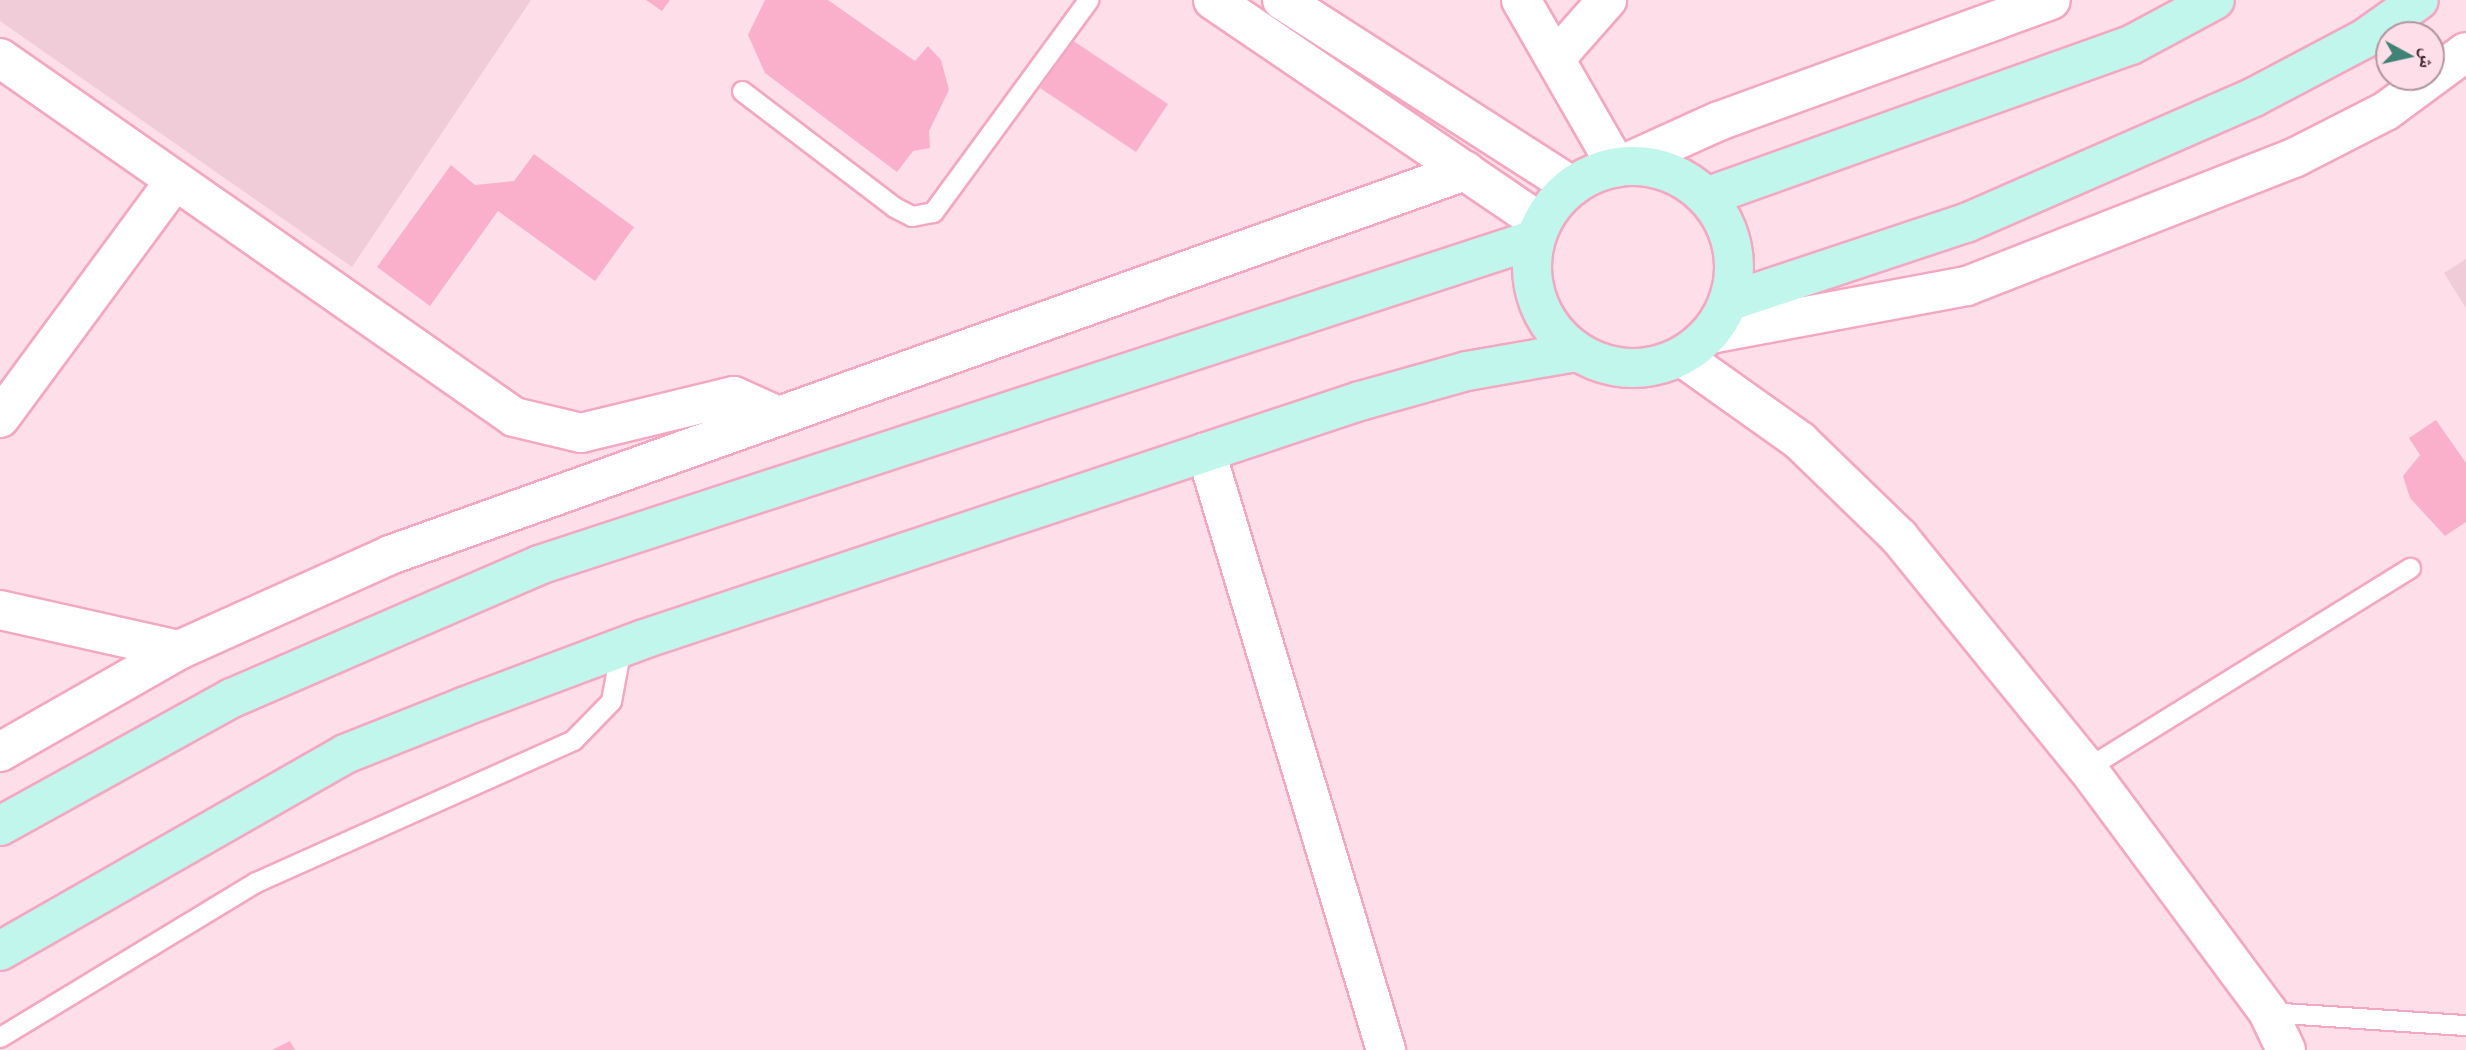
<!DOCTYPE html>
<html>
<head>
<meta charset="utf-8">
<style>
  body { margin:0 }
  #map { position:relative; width:2466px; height:1050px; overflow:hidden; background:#fedee8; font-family:Literata,"Noto Naskh Arabic",serif }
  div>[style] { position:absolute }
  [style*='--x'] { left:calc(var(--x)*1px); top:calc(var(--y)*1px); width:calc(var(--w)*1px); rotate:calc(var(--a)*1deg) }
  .built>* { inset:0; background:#efccd7 }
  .building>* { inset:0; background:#fab0ca }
  .roads { filter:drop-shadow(2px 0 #f3a7c1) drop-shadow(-2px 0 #f3a7c1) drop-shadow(0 2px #f3a7c1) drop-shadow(0 -2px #f3a7c1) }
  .service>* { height:19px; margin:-9.5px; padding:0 9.5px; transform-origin:9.5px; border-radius:9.5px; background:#fff }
  .minor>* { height:38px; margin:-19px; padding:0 19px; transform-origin:19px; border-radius:19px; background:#fff }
  .tertiary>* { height:38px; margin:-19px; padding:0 19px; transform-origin:19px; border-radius:19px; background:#fff }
  .secondary>* { height:38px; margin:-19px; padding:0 19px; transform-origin:19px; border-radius:19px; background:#c1f6ec }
  .secondary>.ring { margin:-19px; padding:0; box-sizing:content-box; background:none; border:38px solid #c1f6ec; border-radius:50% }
  span { translate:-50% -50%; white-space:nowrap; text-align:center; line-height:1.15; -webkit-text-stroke:6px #fedee8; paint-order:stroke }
  .north { position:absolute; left:2375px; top:21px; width:70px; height:70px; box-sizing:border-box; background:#fedee8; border:2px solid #b3949e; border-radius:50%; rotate:98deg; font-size:19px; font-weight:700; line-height:28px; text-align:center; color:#432630 }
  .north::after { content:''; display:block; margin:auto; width:24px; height:32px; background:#408273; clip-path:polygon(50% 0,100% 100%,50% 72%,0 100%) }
</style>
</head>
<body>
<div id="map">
  <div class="built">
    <i style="clip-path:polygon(0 0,531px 0,352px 267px,0 21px)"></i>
    <i style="clip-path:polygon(2466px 259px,2466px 308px,2444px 273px)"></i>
  </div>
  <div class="building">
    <i style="clip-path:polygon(646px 0,670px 0,662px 11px)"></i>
    <i style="clip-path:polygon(765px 0,828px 0,915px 61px,928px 46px,941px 60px,949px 90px,929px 131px,930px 148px,913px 151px,897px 172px,765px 73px,748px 35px)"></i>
    <i style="clip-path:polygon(1072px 40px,1168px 104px,1136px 152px,1040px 88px)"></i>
    <i style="clip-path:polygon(534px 154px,634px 227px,595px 281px,498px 211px,430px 306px,377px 267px,451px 165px,475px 185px,514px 181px)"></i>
    <i style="clip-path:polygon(2436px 420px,2466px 463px,2466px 522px,2445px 536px,2410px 498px,2403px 476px,2420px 455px,2409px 438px)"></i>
    <i style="clip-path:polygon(290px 1041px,295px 1050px,272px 1050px)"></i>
  </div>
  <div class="roads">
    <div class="service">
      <i style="--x:742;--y:91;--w:191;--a:37.3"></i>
      <i style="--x:894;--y:207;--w:20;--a:27"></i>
      <i style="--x:912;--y:216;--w:21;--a:-11"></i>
      <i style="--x:933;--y:212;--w:263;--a:-53.8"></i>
      <i style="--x:2087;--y:768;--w:380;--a:-31.8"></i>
      <i style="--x:2268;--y:1012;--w:198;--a:3.8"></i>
      <i style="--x:0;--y:1037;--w:299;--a:-31.2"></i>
      <i style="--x:256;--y:882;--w:347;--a:-24.1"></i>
      <i style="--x:573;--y:740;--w:54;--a:-45.7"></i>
      <i style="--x:611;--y:701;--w:55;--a:-79.5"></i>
    </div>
    <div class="minor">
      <i style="--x:1521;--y:0;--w:193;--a:60.1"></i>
      <i style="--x:1617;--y:167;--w:112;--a:-24.3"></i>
      <i style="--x:1719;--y:121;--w:353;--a:-20"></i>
      <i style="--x:0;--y:58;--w:627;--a:34.93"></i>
      <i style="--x:514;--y:417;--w:69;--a:13.4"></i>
      <i style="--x:581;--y:433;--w:157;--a:-13.6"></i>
      <i style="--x:734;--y:396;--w:48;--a:24.4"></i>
      <i style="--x:1555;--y:59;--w:79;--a:-48.6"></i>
      <i style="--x:1710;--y:334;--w:261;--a:-10.6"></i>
      <i style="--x:1967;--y:286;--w:351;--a:-21.4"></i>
      <i style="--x:2294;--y:158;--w:103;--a:-27.1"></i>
      <i style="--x:2386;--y:111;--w:99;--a:-36.4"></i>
      <i style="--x:0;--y:418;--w:295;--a:-53.6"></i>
      <i style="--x:1206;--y:452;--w:625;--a:73.25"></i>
      <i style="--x:0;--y:610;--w:183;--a:12.6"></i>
      <i style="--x:0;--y:752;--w:206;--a:-29.7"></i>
      <i style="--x:179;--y:650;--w:231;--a:-24.2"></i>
      <i style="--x:390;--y:555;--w:1142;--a:-19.66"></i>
    </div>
    <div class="tertiary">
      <i style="--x:1213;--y:0;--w:397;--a:34.2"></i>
      <i style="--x:1282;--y:0;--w:345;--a:32.7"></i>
      <i style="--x:1682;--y:357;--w:145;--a:35.4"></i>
      <i style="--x:1800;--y:441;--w:138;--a:44.1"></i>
      <i style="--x:1899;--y:537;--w:298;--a:50.9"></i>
      <i style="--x:2087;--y:768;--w:304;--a:53.4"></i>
      <i style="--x:2268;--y:1012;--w:42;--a:64.7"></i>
    </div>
    <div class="secondary">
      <i class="ring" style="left:1532px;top:166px;width:164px;height:164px"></i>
      <i style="--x:1706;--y:197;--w:451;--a:-19.7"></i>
      <i style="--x:2131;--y:45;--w:95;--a:-28.2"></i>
      <i style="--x:1728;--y:302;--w:251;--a:-18.4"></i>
      <i style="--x:1966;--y:223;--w:314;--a:-23.6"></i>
      <i style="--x:2254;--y:97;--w:124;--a:-27.8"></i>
      <i style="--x:2364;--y:39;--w:67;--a:-35.3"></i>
      <i style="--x:0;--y:826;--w:265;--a:-28.9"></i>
      <i style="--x:232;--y:698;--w:335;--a:-23.4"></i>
      <i style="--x:539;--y:565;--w:1048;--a:-18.12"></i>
      <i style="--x:0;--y:951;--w:397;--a:-29.7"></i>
      <i style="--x:345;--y:754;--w:127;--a:-21.7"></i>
      <i style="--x:463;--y:707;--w:193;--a:-20.6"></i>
      <i style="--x:644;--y:639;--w:755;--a:-18.39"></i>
      <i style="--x:1360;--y:401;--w:111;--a:-15.7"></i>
      <i style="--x:1467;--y:371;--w:111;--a:-9.9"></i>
    </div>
  </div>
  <div class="north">ش</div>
</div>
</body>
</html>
